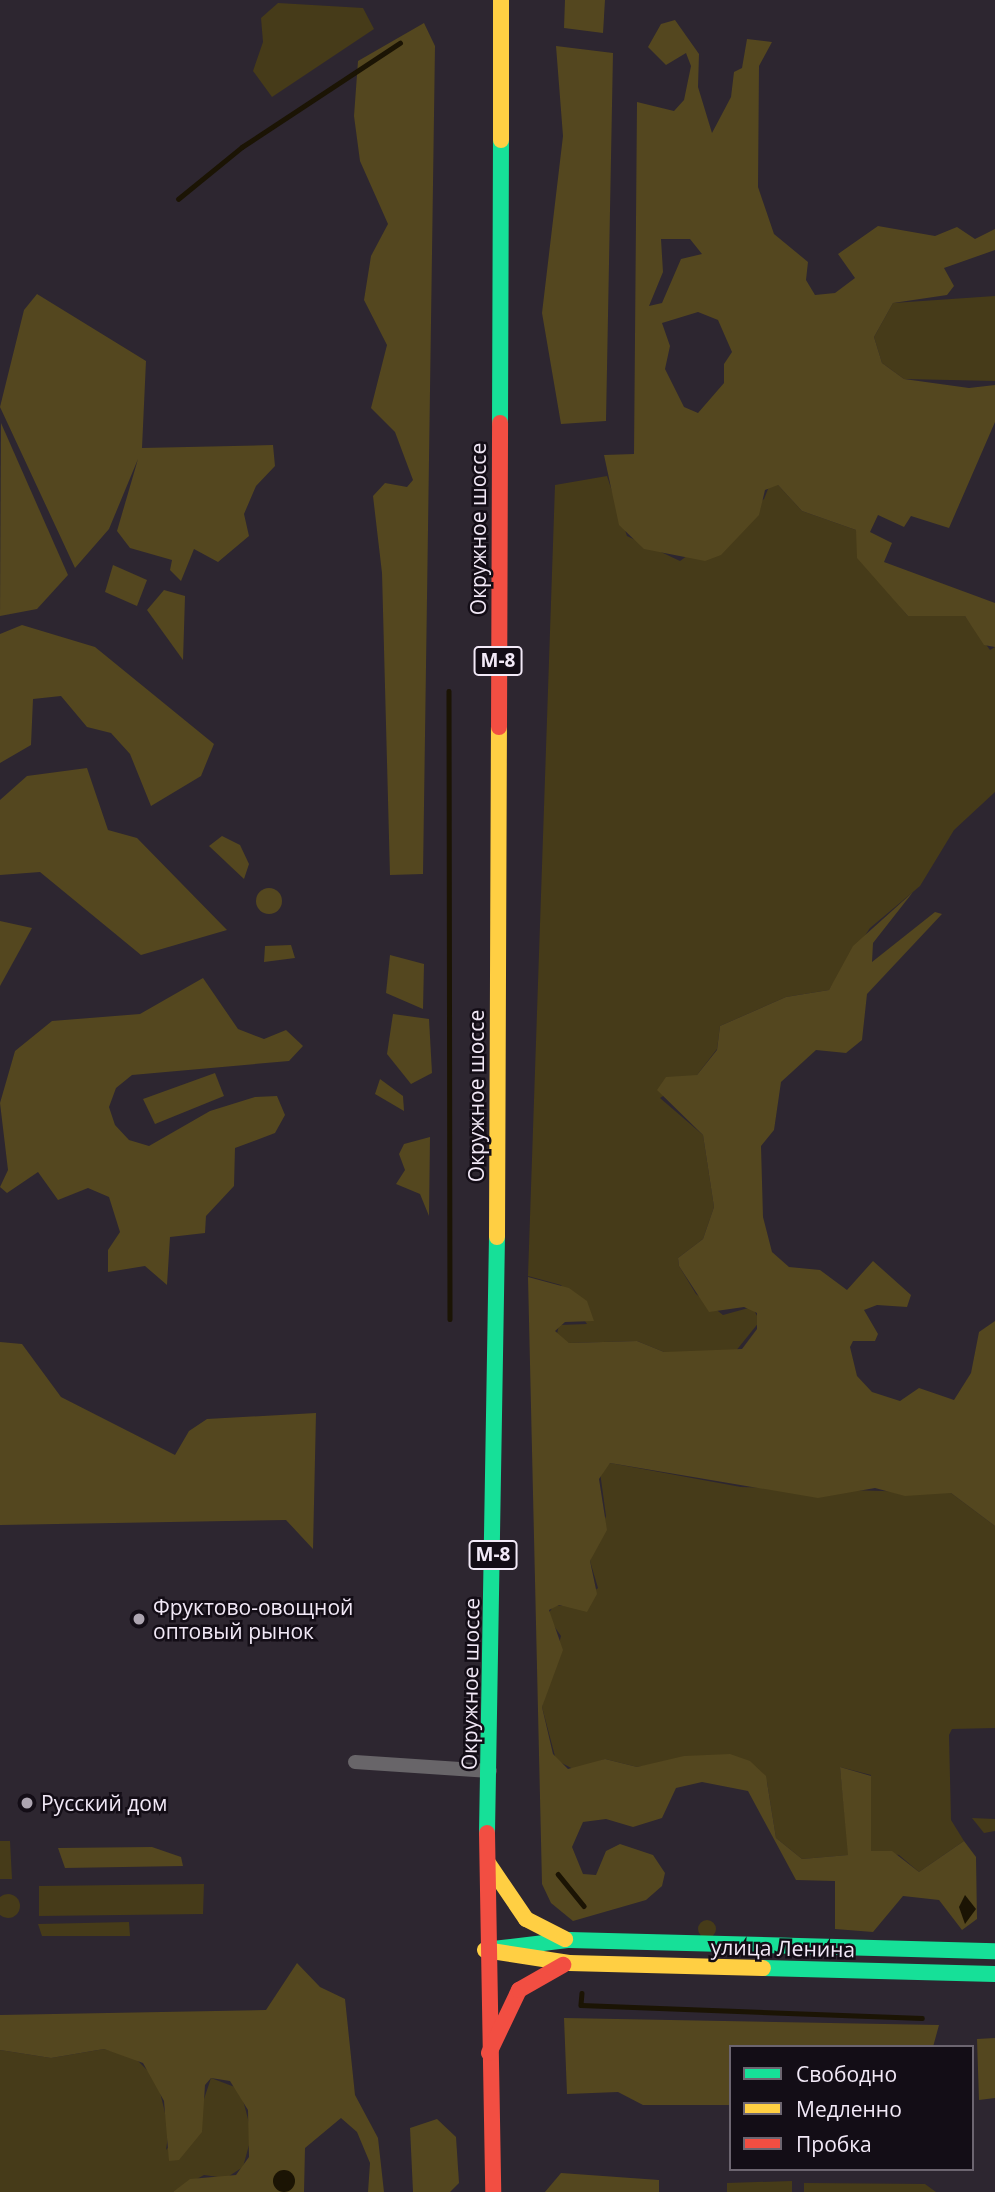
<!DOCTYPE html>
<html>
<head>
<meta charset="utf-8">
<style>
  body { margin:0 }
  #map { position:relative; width:995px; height:2192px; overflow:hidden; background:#2d2630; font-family:"Open Sans",sans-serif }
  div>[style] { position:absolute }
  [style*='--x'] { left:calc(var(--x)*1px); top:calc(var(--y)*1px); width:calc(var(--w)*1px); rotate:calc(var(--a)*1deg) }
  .green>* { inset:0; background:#463b19 }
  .round { border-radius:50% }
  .forest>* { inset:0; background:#54471f }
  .water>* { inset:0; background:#1b1404 }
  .stream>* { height:4.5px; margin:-2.25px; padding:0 2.25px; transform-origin:2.25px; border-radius:2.25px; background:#1b1404 }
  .street>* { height:14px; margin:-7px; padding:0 7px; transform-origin:7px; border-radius:7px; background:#686569 }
  .fast>* { height:16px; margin:-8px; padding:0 8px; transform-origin:8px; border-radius:8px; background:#16e098 }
  .slow>* { height:16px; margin:-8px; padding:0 8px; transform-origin:8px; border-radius:8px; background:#ffcf43 }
  .jam>* { height:16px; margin:-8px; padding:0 8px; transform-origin:8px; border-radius:8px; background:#f24e42 }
  .dots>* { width:19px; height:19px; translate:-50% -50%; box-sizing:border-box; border:4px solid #130d16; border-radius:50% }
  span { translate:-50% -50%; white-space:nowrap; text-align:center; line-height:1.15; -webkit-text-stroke:5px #130d16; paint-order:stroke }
  .shield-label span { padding:2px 5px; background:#130d16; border:2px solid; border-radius:5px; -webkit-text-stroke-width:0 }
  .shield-label { font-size:19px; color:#f2e9f7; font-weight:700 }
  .street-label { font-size:21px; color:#f2e9f7 }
  .poi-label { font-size:21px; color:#f2e9f7 }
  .left { translate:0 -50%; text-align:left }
  .legend { position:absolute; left:729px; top:2045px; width:245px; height:126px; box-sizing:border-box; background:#130d16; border:2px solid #6c6570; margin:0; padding:9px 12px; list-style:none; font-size:21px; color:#f2e9f7 }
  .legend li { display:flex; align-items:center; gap:14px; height:35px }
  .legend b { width:35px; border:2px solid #6c6570 }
</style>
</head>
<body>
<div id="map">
  <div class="green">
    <i style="clip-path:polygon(278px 3px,363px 8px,374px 29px,272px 97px,253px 71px,263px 42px,261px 18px)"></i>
    <i style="clip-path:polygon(995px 296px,995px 381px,904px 379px,882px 363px,874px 337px,893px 303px)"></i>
    <i style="clip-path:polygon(607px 476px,627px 536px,680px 561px,764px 499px,770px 484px,778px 485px,802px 511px,856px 530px,867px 567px,908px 616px,965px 616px,990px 650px,995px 647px,995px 792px,954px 830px,920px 886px,870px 928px,829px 990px,786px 997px,720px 1026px,717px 1049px,697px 1075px,660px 1098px,703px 1135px,714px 1207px,703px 1239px,678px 1258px,679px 1266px,696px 1294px,723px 1315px,752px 1307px,760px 1321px,735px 1352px,664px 1352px,637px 1341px,569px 1343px,556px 1338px,559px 1325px,587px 1324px,561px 1285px,528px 1276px,555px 485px)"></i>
    <i style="clip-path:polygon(610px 1463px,741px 1487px,951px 1493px,995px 1526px,995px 1728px,952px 1729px,949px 1735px,951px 1820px,964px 1841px,919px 1872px,899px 1855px,870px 1851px,871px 1775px,840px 1767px,849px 1855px,802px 1859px,776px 1838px,767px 1782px,714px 1756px,637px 1767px,605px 1759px,575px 1770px,556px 1760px,542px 1707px,561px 1636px,547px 1616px,554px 1605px,574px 1607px,598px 1588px,590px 1561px,606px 1516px,600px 1472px)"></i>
    <i style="clip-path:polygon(972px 1818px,995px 1819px,995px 1831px,984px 1833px)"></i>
    <i style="clip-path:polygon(0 1841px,10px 1841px,12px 1879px,0 1879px)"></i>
    <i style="clip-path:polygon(204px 1884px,203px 1914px,39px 1916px,39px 1886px)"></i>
    <i class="round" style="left:-4px;top:1894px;width:24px;height:24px"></i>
    <i class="round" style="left:698px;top:1920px;width:18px;height:18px"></i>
    <i style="clip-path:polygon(129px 1922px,130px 1936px,42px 1936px,38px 1924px)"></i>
    <i style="clip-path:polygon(104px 2049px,135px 2058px,157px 2080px,169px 2129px,166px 2150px,202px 2105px,211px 2078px,240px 2089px,252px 2134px,243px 2167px,226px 2178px,204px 2175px,173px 2192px,0 2192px,0 2050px,51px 2058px)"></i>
    <i style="clip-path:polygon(792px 2181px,792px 2192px,727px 2192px,727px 2183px)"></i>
    <i style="clip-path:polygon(804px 2183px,925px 2184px,936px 2192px,804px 2192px)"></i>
  </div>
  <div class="forest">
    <i style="clip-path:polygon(565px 0,605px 0,603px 33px,564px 28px)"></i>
    <i style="clip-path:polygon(evenodd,675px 20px,699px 54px,698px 87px,712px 133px,731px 97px,734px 72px,742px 68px,747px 39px,772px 42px,759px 66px,758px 187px,774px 234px,808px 262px,806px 280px,815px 295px,835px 293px,855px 278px,838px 254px,878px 226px,935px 236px,957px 227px,975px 239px,995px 229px,995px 250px,944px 268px,954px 286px,947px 295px,893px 303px,874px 337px,882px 363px,904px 379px,969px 388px,995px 385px,995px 422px,949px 528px,911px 516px,904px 527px,878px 515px,870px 532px,892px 543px,884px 562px,995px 603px,995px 647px,984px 645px,965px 616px,908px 616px,857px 558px,856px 530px,802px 511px,778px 485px,765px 490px,759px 515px,721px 555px,705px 561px,644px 549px,619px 525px,604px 455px,634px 454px,637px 102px,674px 111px,684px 100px,691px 66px,686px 53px,666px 65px,648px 47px,661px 24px,675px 20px,661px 239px,690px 239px,702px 254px,681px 259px,662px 303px,649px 306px,663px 272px,661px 239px,675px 20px,698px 312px,718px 320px,732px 352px,724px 364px,724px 383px,698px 413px,684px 407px,665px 369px,670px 346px,662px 323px,698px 312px)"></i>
    <i style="clip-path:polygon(424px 23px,435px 46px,423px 874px,390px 875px,382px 573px,373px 496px,385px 483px,407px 487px,413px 480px,395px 432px,371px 408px,387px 345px,364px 300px,371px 256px,388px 224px,360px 161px,354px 116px,358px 61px)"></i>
    <i style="clip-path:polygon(556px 46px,613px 53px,606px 421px,561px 424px,542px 313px,563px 136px)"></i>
    <i style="clip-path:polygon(37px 294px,146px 361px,142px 448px,273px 445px,275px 466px,256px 486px,244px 514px,249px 536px,218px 562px,194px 549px,181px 581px,170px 570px,172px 560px,130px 548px,117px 531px,138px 459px,109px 529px,75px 568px,0 407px,24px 310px)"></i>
    <i style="clip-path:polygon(1px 423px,68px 575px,37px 609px,0 616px)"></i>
    <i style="clip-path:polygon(113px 565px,147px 580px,137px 606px,105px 592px)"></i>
    <i style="clip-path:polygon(164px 590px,185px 596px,183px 660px,147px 610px)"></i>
    <i style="clip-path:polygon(22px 625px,95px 647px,214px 744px,201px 776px,151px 806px,130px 754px,111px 733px,87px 727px,61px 696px,33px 699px,31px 745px,0 763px,0 634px)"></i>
    <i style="clip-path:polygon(87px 768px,108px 830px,137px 838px,227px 930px,141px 955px,40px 872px,0 875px,0 800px,27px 776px)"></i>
    <i style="clip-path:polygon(222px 836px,240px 845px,249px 864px,244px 879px,209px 846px)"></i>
    <i class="round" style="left:256px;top:888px;width:26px;height:26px"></i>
    <i style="clip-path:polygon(913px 892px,873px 943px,872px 962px,935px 912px,942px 914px,867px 994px,862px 1040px,846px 1053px,816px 1050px,781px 1082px,774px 1130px,761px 1146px,763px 1217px,772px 1252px,789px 1267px,820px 1270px,847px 1290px,873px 1261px,911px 1295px,907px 1307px,877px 1305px,864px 1310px,878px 1334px,875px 1341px,853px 1341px,850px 1347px,857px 1376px,872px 1392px,900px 1401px,919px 1388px,954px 1400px,971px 1373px,979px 1332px,995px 1321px,995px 1526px,951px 1493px,905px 1496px,875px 1488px,818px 1498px,610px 1463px,599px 1479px,607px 1530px,590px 1561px,597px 1594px,587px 1612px,559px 1605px,549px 1610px,563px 1650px,542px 1707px,553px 1754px,568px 1769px,605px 1759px,637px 1767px,684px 1756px,730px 1754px,750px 1761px,766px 1776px,776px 1838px,802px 1859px,848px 1855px,840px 1767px,871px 1776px,871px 1851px,892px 1851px,919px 1872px,964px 1841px,976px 1857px,977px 1919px,962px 1930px,939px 1900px,903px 1896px,873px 1932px,835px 1929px,835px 1881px,796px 1880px,748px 1791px,702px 1782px,676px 1788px,662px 1818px,633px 1827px,606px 1819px,583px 1822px,572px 1847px,583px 1874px,596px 1875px,606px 1851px,620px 1844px,653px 1855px,665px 1873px,662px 1886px,646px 1900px,573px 1921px,551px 1903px,542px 1884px,528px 1277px,569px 1288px,587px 1301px,594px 1321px,565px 1322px,555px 1331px,569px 1343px,637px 1341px,664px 1352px,742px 1349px,757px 1329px,757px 1313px,744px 1307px,709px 1312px,679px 1266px,678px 1258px,703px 1239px,714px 1207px,703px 1135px,657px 1090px,666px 1077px,697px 1075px,717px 1050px,720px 1026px,786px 997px,829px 990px,853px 946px)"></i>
    <i style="clip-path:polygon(0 921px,32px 928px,0 986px)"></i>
    <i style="clip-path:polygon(291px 945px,295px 958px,264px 962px,265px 946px)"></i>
    <i style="clip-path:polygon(390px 955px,424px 964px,423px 1009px,386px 993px)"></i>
    <i style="clip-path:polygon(203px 978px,238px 1029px,264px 1039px,286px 1030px,303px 1046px,289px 1061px,132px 1075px,116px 1088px,109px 1107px,115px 1125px,129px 1140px,149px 1146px,210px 1111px,255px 1097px,277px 1096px,285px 1115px,275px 1133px,235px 1148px,234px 1186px,206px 1216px,205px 1233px,170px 1237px,167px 1285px,145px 1266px,108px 1272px,108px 1250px,120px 1232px,109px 1197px,88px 1188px,58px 1200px,38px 1172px,7px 1193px,0 1187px,8px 1170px,0 1103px,15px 1051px,52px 1021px,140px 1014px)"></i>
    <i style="clip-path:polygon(393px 1014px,429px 1019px,432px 1073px,411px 1084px,387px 1054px)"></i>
    <i style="clip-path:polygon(215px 1073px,224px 1096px,155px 1124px,143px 1099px)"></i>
    <i style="clip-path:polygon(380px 1079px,403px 1096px,404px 1111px,375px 1094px)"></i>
    <i style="clip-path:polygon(430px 1137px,429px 1216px,420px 1194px,396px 1184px,405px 1170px,399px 1154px,404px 1144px)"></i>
    <i style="clip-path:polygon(0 1342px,22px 1344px,61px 1397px,175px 1455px,189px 1431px,207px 1419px,316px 1413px,313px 1549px,286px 1520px,0 1525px)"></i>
    <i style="clip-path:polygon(152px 1847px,181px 1857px,183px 1866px,65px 1868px,58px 1848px)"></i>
    <i style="clip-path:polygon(297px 1963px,320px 1987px,345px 1999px,355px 2095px,378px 2138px,384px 2192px,368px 2192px,370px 2163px,357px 2132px,341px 2118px,305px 2148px,304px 2192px,173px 2192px,190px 2179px,236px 2175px,249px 2157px,248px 2110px,230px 2081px,211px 2078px,205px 2085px,202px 2132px,179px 2160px,169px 2161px,164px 2101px,143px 2063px,104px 2049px,51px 2058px,0 2050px,0 2015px,266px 2010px)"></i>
    <i style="clip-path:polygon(564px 2018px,939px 2025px,933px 2047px,731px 2047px,731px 2105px,643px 2105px,618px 2092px,567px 2094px)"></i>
    <i style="clip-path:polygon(995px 2038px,995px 2098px,979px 2100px,977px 2039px)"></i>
    <i style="clip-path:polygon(437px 2119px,456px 2137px,459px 2183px,450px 2192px,413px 2192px,410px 2128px)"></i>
    <i style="clip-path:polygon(561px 2173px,659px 2180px,659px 2192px,545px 2192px)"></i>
  </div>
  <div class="water">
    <i style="clip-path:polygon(965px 1895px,976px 1909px,965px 1924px,959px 1907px)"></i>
    <i class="round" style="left:273px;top:2170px;width:22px;height:22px"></i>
  </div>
  <div class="stream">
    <i style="--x:178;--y:199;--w:82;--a:-39.1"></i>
    <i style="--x:242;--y:147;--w:189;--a:-33.4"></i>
    <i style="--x:449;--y:691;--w:628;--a:89.91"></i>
    <i style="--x:558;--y:1874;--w:41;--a:50.9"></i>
    <i style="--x:582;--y:1993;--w:12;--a:95"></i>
    <i style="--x:581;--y:2005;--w:341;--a:2.2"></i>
  </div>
  <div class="street">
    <i style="--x:355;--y:1762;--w:135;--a:3.8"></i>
  </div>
  <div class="fast">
    <i style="--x:500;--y:423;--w:283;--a:-89.8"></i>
    <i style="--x:487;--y:1833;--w:596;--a:-89.04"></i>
    <i style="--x:493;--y:1949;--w:77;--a:-6.8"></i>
    <i style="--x:569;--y:1940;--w:426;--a:1.5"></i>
    <i style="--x:763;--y:1968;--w:232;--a:1.5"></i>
  </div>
  <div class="slow">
    <i style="--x:501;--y:140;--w:140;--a:-90"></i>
    <i style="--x:497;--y:1237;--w:510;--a:-89.78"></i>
    <i style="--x:488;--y:1863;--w:68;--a:55.8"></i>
    <i style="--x:526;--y:1919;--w:44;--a:27.1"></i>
    <i style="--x:485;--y:1950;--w:85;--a:8.8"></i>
    <i style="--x:569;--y:1963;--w:194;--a:1.5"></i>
  </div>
  <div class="jam">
    <i style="--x:499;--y:727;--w:304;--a:-89.8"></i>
    <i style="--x:487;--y:1833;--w:359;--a:89"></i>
    <i style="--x:489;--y:2053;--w:70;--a:-64.5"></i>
    <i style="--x:519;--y:1990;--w:51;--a:-29.6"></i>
  </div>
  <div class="dots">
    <i style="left:139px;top:1619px;background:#ada5b1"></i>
    <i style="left:27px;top:1803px;background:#ada5b1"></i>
  </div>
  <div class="shield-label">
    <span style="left:498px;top:661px">М-8</span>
    <span style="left:493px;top:1555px">М-8</span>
  </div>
  <div class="street-label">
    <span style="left:478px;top:529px;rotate:-90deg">Окружное шоссе</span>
    <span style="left:476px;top:1096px;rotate:-90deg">Окружное шоссе</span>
    <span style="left:470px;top:1684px;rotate:-89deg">Окружное шоссе</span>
    <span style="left:783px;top:1948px;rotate:1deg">улица Ленина</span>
  </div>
  <div class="poi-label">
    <span class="left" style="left:153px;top:1619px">Фруктово-овощной<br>оптовый рынок</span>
    <span class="left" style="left:41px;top:1803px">Русский дом</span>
  </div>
  <ul class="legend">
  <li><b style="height:9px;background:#16e098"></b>Свободно</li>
  <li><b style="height:9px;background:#ffcf43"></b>Медленно</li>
  <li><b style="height:9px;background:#f24e42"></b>Пробка</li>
  </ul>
</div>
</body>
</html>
